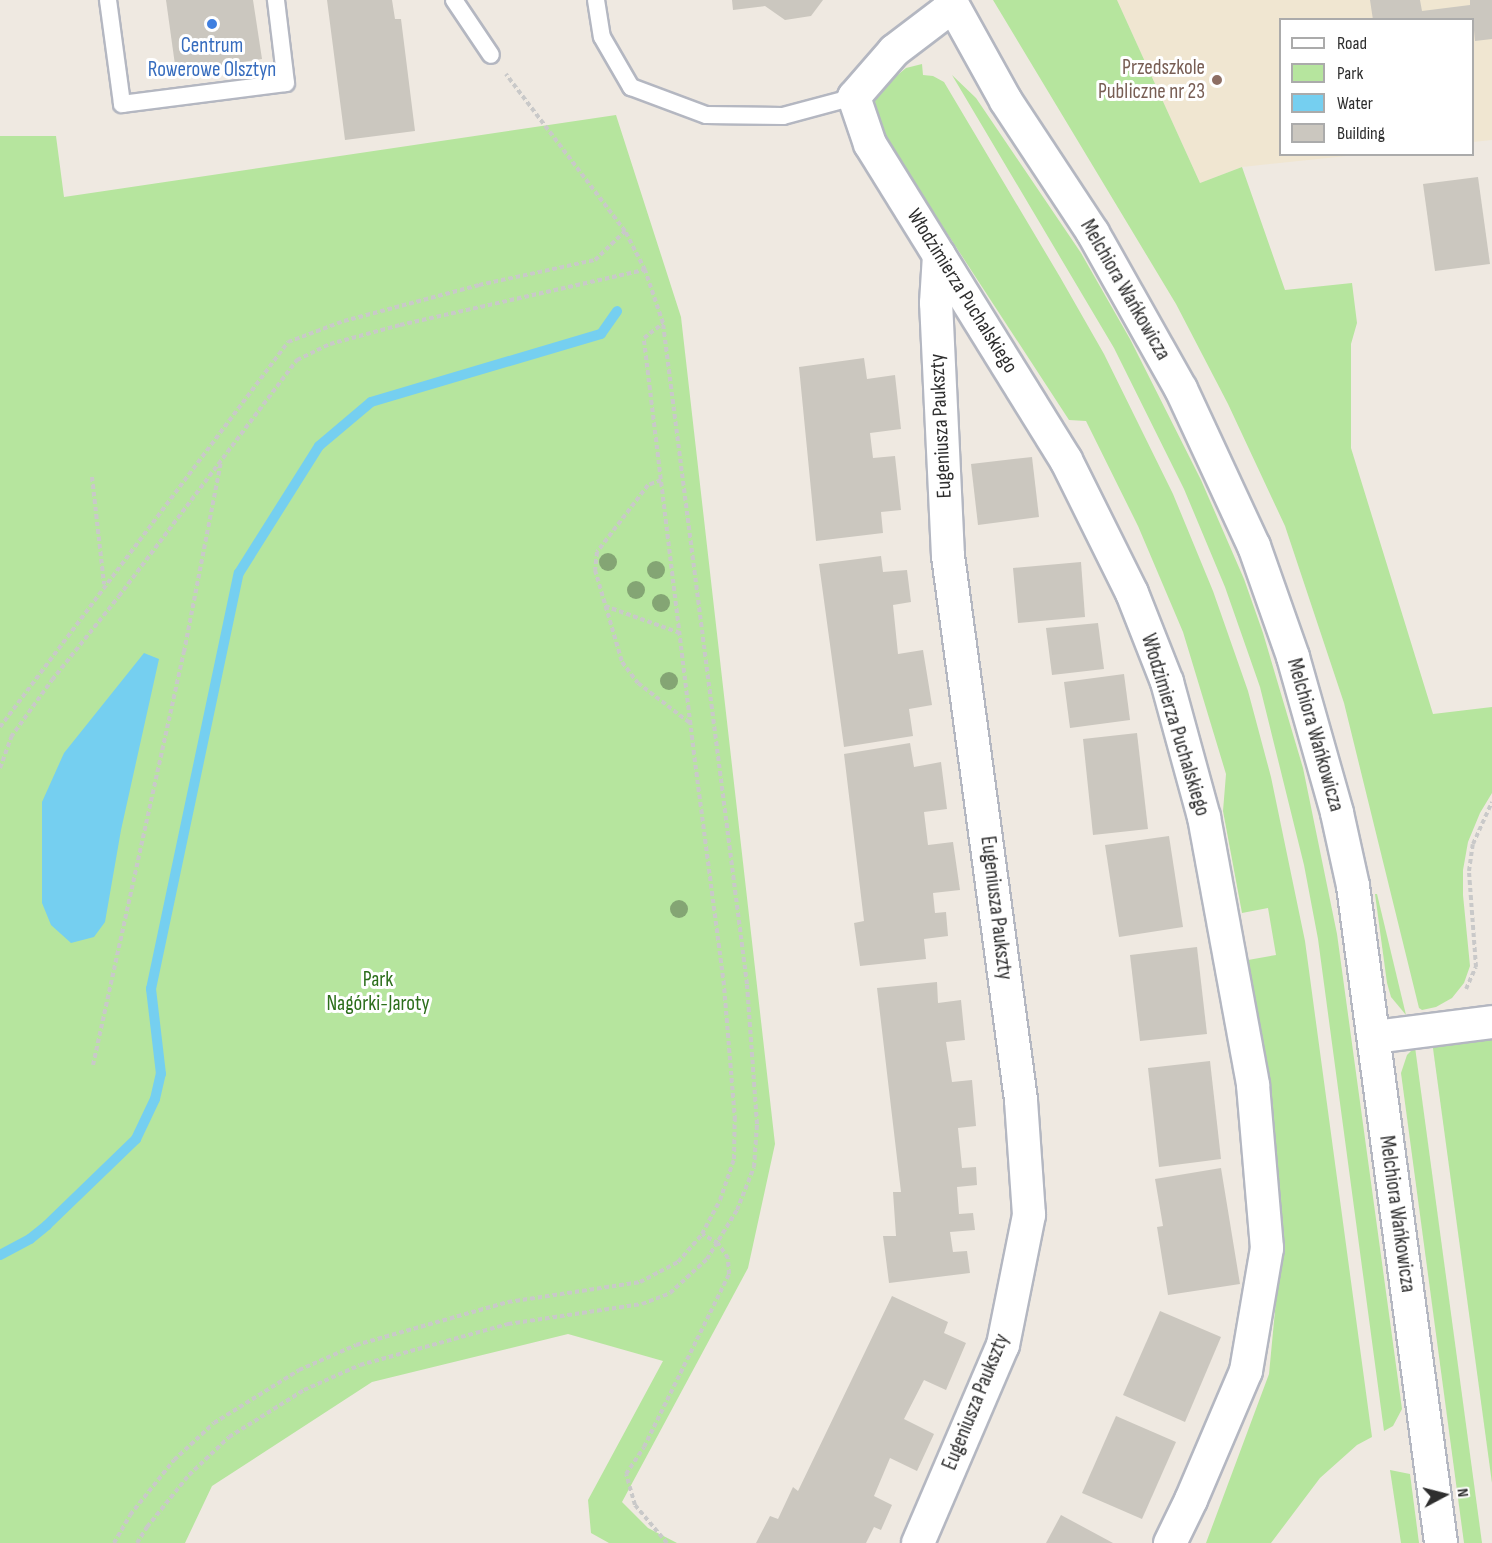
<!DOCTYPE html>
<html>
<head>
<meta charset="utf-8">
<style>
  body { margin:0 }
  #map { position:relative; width:1492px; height:1543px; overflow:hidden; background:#efe9e1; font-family:"Sofia Sans Condensed",sans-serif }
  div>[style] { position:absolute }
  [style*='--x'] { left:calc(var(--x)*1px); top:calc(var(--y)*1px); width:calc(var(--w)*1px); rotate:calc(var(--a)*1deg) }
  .education>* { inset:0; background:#f0e6d1 }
  .green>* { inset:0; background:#b6e59e }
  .water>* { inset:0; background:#75cff0 }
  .stream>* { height:10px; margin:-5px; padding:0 5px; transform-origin:5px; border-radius:5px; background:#75cff0 }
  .building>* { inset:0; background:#cbc7bf }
  .path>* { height:4px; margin-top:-2px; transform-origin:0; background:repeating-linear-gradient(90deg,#c9c9c9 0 4.5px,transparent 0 7.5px) }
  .roads { filter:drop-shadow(2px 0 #b4b7c1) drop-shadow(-2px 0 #b4b7c1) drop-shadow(0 2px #b4b7c1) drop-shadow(0 -2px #b4b7c1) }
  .service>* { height:16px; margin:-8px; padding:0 8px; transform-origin:8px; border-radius:8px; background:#fff }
  .minor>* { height:32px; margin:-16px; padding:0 16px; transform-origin:16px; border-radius:16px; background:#fff }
  .trees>* { width:18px; height:18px; margin:-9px; border-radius:50%; background:#84a574 }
  .dots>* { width:16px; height:16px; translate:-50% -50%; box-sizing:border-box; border:3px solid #fff; border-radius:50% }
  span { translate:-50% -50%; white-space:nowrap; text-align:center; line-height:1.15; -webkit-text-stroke:6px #fff; paint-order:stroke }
  .shop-label { font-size:21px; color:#366cbe }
  .education-label { font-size:21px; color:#785e54 }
  .right { translate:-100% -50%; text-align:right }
  .street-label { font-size:21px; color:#2e2e2e }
  .park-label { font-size:21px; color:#2c6e1b }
  .legend { position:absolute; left:1279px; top:18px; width:195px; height:138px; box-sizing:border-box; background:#fff; border:2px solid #ababab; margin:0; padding:8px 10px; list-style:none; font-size:18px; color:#2e2e2e }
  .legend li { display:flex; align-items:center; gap:12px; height:30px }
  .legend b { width:30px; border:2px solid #ababab }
  .north { position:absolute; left:1414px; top:1465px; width:60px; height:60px; -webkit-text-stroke:4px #fff; paint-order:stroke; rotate:83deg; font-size:16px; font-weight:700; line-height:24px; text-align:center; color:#2e2e2e }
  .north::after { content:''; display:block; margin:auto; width:21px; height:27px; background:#2e2e2e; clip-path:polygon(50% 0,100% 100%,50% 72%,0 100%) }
</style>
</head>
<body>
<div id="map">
  <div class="education">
    <i style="clip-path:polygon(1117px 0,1492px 0,1492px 140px,1473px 142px,1472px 20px,1280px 20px,1280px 154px,1356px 155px,1242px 167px,1200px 183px)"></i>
  </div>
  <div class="green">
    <i style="clip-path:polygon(993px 0,1117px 0,1200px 183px,1242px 167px,1285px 290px,1352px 283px,1357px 323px,1351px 344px,1351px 448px,1433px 714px,1492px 707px,1492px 793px,1480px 813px,1468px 842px,1463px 870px,1463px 895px,1470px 966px,1464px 983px,1452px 998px,1436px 1007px,1422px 1010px,1419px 1008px,1344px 703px,1285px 526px,1228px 404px,1176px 304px)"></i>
    <i style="clip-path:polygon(922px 64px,923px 75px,933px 76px,944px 82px,1060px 277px,1104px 354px,1173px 494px,1213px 591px,1248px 691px,1271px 777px,1305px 941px,1372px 1437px,1357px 1445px,1320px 1478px,1271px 1543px,1206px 1543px,1269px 1374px,1281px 1248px,1266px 1081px,1248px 960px,1276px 955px,1268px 908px,1242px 913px,1223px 811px,1226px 774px,1183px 632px,1138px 526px,1086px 421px,1069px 420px,877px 126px,875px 101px,881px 89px,906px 68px)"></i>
    <i style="clip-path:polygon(952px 75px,976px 98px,1081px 253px,1130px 339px,1201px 480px,1244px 579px,1263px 633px,1303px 768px,1337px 934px,1402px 1409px,1393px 1426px,1384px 1431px,1318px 939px,1304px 865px,1260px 687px,1225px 587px,1184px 489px,1114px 348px)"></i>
    <i style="clip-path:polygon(616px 115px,681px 317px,775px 1144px,748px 1268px,622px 1502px,648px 1528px,677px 1543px,609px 1543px,591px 1533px,588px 1500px,663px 1361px,568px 1334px,372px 1382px,212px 1486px,185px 1543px,0 1543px,0 136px,56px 136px,64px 197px)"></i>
    <i style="clip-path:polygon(1375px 894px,1377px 894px,1406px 1015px,1391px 997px,1387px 983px)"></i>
    <i style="clip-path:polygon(1492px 1033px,1492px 1483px,1432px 1041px)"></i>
    <i style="clip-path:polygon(1415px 1047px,1482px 1543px,1464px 1543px,1401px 1073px,1407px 1055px)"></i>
    <i style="clip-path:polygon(1390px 1470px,1410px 1474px,1419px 1543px,1401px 1543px)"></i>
  </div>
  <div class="water">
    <i style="clip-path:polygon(144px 653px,159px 659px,121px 830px,105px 922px,94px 937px,71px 943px,51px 925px,42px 903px,42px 802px,64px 753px)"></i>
  </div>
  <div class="stream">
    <i style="--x:0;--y:1255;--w:34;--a:-28"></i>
    <i style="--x:30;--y:1239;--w:22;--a:-39"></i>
    <i style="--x:47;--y:1225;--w:124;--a:-44"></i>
    <i style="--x:136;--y:1139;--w:44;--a:-64.6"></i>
    <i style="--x:155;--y:1099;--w:26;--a:-77"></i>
    <i style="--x:161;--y:1074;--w:86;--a:-96.7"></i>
    <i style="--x:151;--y:989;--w:425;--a:-78.1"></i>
    <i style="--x:239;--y:573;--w:150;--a:-57.8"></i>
    <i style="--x:319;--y:446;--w:68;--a:-40.2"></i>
    <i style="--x:371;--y:402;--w:240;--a:-16.5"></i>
    <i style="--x:601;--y:334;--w:28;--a:-55"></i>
  </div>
  <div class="building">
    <i style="clip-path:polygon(166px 0,253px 0,262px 59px,176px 72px)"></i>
    <i style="clip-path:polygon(327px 0,392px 0,395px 19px,401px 19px,415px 131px,345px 140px)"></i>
    <i style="clip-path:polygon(732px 0,823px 0,811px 16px,785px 20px,765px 6px,733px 10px)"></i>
    <i style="clip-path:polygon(1370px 0,1420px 0,1422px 11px,1470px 5px,1470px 0,1492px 0,1492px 39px,1475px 41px,1473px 20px,1373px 20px)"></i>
    <i style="clip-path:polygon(1478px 177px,1490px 264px,1435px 271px,1423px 184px)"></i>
    <i style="clip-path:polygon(864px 358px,867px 379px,895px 375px,901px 429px,870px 433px,873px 458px,895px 456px,901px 510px,881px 512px,883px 533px,816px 541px,799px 367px)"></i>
    <i style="clip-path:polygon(1032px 457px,1039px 517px,978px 525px,971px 464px)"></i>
    <i style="clip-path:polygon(881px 556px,883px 572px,907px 570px,911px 602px,893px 605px,898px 654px,923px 650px,932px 705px,909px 709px,913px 736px,844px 747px,819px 564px)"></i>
    <i style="clip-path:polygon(1081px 562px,1085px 617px,1018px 623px,1013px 568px)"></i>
    <i style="clip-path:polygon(1098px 623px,1104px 669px,1052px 675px,1046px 628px)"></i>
    <i style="clip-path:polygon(1124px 674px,1130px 720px,1070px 728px,1064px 682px)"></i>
    <i style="clip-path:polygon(1137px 733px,1148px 829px,1093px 835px,1083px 739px)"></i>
    <i style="clip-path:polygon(910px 743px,914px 767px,941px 762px,947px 809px,924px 812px,928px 845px,953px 842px,960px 890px,933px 893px,935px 913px,946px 912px,948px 936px,924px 939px,926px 959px,860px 966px,854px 923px,864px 921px,844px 754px)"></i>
    <i style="clip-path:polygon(1169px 836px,1183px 927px,1119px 937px,1105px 845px)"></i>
    <i style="clip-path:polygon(1197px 947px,1207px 1034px,1140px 1041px,1130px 955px)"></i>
    <i style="clip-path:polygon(937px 982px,938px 1003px,961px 1000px,965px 1040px,946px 1042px,952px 1082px,972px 1080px,976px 1126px,958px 1128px,962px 1168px,976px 1167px,977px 1185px,957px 1187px,959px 1214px,973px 1213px,975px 1230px,950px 1232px,953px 1252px,967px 1251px,970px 1273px,889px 1283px,883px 1236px,896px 1236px,893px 1192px,901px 1192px,877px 988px)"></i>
    <i style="clip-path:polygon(1210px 1061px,1221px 1159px,1159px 1167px,1148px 1068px)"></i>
    <i style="clip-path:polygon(1221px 1168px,1240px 1284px,1168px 1295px,1157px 1227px,1163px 1226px,1155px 1179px)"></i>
    <i style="clip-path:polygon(892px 1296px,948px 1322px,944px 1333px,966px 1343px,946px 1390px,924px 1380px,904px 1419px,934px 1434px,917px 1471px,890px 1458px,874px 1496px,892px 1505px,881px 1530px,874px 1527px,866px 1543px,756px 1543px,770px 1516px,778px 1519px,793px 1487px,798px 1491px)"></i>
    <i style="clip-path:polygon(1160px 1311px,1221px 1337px,1185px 1422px,1123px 1395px)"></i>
    <i style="clip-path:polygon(1116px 1416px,1176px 1442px,1142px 1519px,1082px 1493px)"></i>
    <i style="clip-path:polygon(1061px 1515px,1113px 1543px,1046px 1543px)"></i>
  </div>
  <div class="path">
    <i style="--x:92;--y:477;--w:108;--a:83.6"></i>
    <i style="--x:661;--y:480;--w:14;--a:159"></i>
    <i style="--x:648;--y:485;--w:84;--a:127.3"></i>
    <i style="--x:597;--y:552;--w:18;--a:96"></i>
    <i style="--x:595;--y:570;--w:96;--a:73.6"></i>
    <i style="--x:622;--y:662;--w:26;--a:53"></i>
    <i style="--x:638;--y:683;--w:66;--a:37.6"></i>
    <i style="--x:605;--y:606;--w:80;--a:19.8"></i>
    <i style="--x:0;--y:727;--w:481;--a:-53.2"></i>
    <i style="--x:288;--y:342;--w:60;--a:-20.6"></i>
    <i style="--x:344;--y:321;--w:140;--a:-14.9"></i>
    <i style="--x:479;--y:285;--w:119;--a:-12.2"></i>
    <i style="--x:595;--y:260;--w:42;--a:-44"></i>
    <i style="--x:0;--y:768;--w:33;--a:-70"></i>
    <i style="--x:11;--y:737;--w:70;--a:-54.3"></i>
    <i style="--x:52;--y:680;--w:107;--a:-51.4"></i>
    <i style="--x:119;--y:596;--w:296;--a:-53"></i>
    <i style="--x:297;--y:360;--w:37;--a:-26"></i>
    <i style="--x:330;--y:344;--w:73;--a:-15.2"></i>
    <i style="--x:400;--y:325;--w:251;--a:-12.7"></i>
    <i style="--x:1466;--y:989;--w:24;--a:-66"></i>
    <i style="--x:1476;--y:967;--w:96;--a:-94.2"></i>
    <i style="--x:1469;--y:871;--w:27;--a:-82"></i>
    <i style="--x:1473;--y:844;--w:46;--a:-65.7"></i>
    <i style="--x:93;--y:1065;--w:423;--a:-77.6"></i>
    <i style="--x:184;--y:652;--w:194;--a:-79"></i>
    <i style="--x:114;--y:1543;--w:32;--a:-60"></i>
    <i style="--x:130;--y:1515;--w:70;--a:-51.3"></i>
    <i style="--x:174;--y:1460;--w:54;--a:-42.8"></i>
    <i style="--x:214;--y:1423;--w:100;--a:-31.9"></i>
    <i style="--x:299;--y:1370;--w:62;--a:-23.7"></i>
    <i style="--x:356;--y:1345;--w:158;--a:-15.8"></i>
    <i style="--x:508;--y:1302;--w:134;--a:-8.6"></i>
    <i style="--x:640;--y:1282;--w:43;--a:-27.8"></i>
    <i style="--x:678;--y:1262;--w:37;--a:-49"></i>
    <i style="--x:702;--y:1234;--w:38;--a:-62"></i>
    <i style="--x:720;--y:1200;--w:43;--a:-71.1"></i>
    <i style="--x:734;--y:1159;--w:39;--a:-89"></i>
    <i style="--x:735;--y:1120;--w:135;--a:-94.7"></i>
    <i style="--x:724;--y:985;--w:225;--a:-97.4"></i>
    <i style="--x:695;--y:762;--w:427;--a:-96.9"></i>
    <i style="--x:644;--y:338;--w:24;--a:-38"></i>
    <i style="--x:663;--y:323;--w:56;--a:-108.8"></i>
    <i style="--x:645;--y:270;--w:44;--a:-117.1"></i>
    <i style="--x:625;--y:231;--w:197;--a:-127.2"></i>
    <i style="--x:137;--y:1543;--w:19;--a:-58"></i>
    <i style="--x:147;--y:1527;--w:67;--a:-51.1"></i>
    <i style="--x:189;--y:1475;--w:55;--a:-43.5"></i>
    <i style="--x:229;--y:1437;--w:89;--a:-32.1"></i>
    <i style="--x:304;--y:1390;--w:61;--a:-24.1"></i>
    <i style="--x:360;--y:1365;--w:154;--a:-15.5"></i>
    <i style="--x:508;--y:1324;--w:135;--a:-8.5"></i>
    <i style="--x:642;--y:1304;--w:30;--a:-21"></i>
    <i style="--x:670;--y:1293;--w:50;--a:-42.6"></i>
    <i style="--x:707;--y:1259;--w:57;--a:-58.5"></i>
    <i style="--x:737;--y:1210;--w:46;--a:-68.4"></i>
    <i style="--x:754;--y:1167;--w:43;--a:-86"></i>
    <i style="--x:757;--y:1124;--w:140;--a:-94.1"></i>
    <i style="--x:747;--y:984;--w:665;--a:-97.25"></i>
    <i style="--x:667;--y:1543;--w:50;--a:-130.1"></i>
    <i style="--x:635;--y:1505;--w:32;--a:-106"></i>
    <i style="--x:626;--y:1474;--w:32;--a:-56"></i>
    <i style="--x:644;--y:1447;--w:193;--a:-63.8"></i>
    <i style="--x:729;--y:1274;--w:16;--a:-94"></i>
    <i style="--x:728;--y:1258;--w:18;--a:-124"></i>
    <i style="--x:718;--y:1243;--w:18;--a:-151"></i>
  </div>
  <div class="roads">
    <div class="service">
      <i style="--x:108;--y:0;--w:105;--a:82.3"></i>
      <i style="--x:122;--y:104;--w:165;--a:-7.3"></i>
      <i style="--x:286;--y:83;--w:84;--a:-96.9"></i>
      <i style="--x:454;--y:0;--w:66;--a:56.1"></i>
      <i style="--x:596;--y:0;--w:37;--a:81"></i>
      <i style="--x:602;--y:37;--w:58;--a:59.9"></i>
      <i style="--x:631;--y:87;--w:80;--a:20.5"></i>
      <i style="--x:706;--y:115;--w:77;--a:0.7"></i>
      <i style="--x:783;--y:116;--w:73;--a:-15"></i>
    </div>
    <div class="minor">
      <i style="--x:950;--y:0;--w:115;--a:61"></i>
      <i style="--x:1006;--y:101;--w:158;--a:56.6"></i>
      <i style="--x:1093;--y:233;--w:179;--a:60.6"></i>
      <i style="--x:1181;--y:389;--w:173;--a:65.1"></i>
      <i style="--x:1254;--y:546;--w:118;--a:70.6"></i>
      <i style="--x:1293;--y:657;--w:162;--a:74.2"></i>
      <i style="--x:1337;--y:813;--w:75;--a:77.6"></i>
      <i style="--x:1353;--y:886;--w:663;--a:82.37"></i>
      <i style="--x:953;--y:6;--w:74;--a:142.7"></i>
      <i style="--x:894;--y:51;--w:61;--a:131"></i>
      <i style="--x:854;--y:97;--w:50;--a:71.2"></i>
      <i style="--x:870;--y:144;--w:372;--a:58.2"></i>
      <i style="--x:1066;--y:460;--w:148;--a:63.6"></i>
      <i style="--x:1132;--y:593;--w:96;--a:68.5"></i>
      <i style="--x:1167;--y:682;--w:140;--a:74.7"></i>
      <i style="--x:1204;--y:817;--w:272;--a:79.6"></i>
      <i style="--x:1253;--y:1085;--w:164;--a:85.1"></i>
      <i style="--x:1267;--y:1248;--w:125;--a:99.7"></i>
      <i style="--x:1246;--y:1371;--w:140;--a:113.1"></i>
      <i style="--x:1191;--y:1500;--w:48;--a:116"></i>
      <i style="--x:1374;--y:1037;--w:119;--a:-7.2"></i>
      <i style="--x:918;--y:1543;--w:215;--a:-66.8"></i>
      <i style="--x:1003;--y:1345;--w:133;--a:-78.7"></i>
      <i style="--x:1029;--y:1215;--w:115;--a:-94"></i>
      <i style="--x:1021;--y:1100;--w:549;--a:-97.64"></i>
      <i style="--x:948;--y:556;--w:253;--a:-92.7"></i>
      <i style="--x:936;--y:303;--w:48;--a:-86.4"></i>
    </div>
  </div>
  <div class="trees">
    <i style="left:608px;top:562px"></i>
    <i style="left:656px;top:570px"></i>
    <i style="left:636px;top:590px"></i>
    <i style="left:661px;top:603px"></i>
    <i style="left:669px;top:681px"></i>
    <i style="left:679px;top:909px"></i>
  </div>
  <div class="dots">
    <i style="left:212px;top:24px;background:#3f7fe0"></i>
    <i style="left:1217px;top:80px;background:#8d6e63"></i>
  </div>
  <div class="shop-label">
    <span style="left:212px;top:58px">Centrum<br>Rowerowe Olsztyn</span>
  </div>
  <div class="education-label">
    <span class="right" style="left:1205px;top:80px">Przedszkole<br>Publiczne nr 23</span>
  </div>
  <div class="street-label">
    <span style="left:1125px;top:290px;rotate:60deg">Melchiora Wańkowicza</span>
    <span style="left:962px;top:291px;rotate:58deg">Włodzimierza Puchalskiego</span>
    <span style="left:941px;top:426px;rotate:-93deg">Eugeniusza Paukszty</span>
    <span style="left:1175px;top:725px;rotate:73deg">Włodzimierza Puchalskiego</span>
    <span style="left:1315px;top:735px;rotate:74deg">Melchiora Wańkowicza</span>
    <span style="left:996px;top:908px;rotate:83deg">Eugeniusza Paukszty</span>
    <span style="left:1397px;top:1214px;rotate:82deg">Melchiora Wańkowicza</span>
    <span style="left:976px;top:1402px;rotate:-68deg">Eugeniusza Paukszty</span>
  </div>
  <div class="park-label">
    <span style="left:378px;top:992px">Park<br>Nagórki-Jaroty</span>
  </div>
  <ul class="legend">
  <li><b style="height:8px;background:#fff"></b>Road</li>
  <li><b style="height:16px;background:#b6e59e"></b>Park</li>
  <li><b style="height:16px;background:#75cff0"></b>Water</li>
  <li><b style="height:16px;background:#cbc7bf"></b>Building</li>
  </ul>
  <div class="north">N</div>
</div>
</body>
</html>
